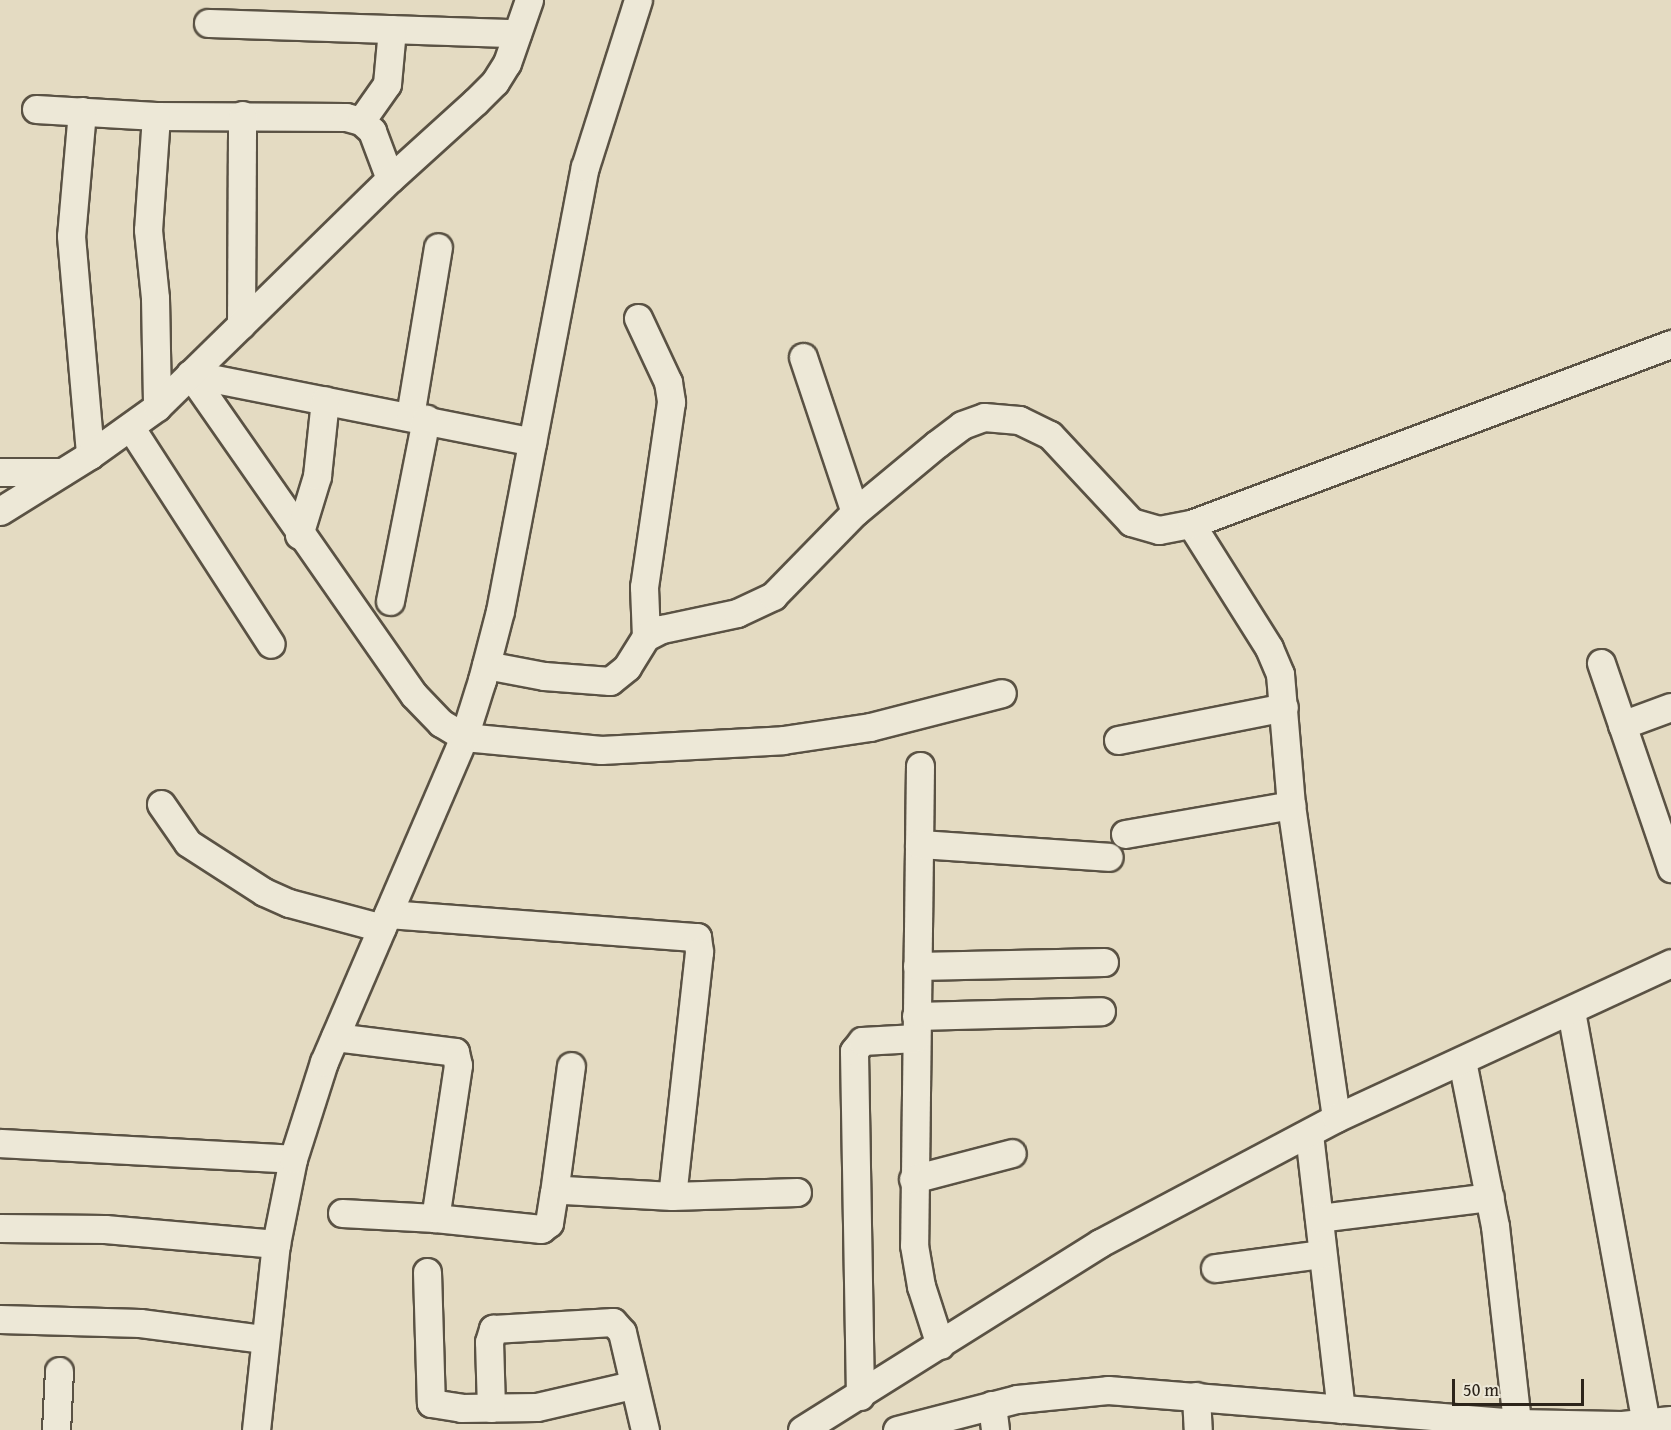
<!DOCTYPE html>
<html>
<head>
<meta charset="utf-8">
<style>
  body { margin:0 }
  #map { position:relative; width:1671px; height:1430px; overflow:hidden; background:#e4dbc2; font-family:"Gentium Book Plus",serif }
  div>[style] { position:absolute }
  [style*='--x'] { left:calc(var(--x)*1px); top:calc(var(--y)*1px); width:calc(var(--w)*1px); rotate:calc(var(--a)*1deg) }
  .roads { filter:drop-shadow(2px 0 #5a5244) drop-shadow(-2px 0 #5a5244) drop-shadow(0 2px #5a5244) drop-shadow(0 -2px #5a5244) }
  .minor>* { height:27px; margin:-13.5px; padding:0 13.5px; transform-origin:13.5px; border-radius:13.5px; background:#ede8d7 }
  span { translate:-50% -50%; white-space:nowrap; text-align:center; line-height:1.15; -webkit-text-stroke:4.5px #ede8d7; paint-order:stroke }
  .scale { position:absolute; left:1452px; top:1379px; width:132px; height:27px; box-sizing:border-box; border:3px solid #2c241a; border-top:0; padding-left:8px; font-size:18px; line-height:21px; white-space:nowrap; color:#2c241a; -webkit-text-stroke:4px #ede8d7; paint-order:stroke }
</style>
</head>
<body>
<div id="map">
  <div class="roads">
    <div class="minor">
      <i style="--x:208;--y:23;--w:309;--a:1.9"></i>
      <i style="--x:36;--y:109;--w:120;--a:3.3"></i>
      <i style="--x:156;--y:116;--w:190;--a:0.3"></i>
      <i style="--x:346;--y:117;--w:16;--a:15"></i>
      <i style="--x:361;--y:121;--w:15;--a:42"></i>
      <i style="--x:372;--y:131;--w:51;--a:69.4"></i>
      <i style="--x:82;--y:111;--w:125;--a:95"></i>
      <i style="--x:71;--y:236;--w:220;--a:85"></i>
      <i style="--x:156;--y:116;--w:114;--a:94"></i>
      <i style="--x:148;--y:230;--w:68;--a:84.1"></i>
      <i style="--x:155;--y:298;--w:109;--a:88.9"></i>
      <i style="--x:361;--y:121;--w:45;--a:-54.9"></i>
      <i style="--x:387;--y:84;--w:55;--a:-84.8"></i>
      <i style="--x:638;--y:318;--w:71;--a:64.9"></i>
      <i style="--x:668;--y:382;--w:20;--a:81"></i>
      <i style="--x:671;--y:402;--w:187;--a:98.3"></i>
      <i style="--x:644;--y:587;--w:50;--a:87.7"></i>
      <i style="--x:241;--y:325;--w:210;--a:-89.7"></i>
      <i style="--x:803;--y:357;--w:163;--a:71.5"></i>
      <i style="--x:190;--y:374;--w:391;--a:55.1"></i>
      <i style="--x:414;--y:695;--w:39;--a:46"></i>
      <i style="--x:441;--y:723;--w:27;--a:31"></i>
      <i style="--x:464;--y:737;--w:138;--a:5.4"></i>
      <i style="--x:601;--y:750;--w:182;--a:-3.1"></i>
      <i style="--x:783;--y:740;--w:88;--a:-8.5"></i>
      <i style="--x:870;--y:727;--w:136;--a:-14.4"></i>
      <i style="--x:190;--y:374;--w:349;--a:11.2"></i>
      <i style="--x:410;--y:416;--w:171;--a:-80.6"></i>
      <i style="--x:131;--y:428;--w:257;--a:57.1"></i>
      <i style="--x:0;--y:472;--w:62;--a:0"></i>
      <i style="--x:0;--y:511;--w:106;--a:-31.9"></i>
      <i style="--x:90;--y:455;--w:82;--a:-35.6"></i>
      <i style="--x:157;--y:407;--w:326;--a:-44.4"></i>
      <i style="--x:390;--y:179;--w:115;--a:-42.2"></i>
      <i style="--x:475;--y:102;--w:28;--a:-45"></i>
      <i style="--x:495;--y:82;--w:22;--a:-58"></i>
      <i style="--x:507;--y:63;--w:67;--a:-70.8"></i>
      <i style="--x:1191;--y:524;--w:146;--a:57.8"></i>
      <i style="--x:1269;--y:648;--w:28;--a:67"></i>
      <i style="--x:1280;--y:674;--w:131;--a:85.2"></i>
      <i style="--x:1291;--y:805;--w:316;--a:81.8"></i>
      <i style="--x:299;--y:535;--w:62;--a:-73"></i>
      <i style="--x:317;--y:476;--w:76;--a:-84"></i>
      <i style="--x:390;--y:601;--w:186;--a:-78.8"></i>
      <i style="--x:1601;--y:663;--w:217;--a:71.1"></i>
      <i style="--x:486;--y:665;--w:59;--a:10.7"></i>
      <i style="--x:544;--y:676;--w:66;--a:4.3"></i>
      <i style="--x:610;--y:681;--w:22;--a:-39"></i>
      <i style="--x:627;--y:667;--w:36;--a:-58"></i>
      <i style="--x:646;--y:637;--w:18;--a:-27"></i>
      <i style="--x:662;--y:629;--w:77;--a:-12"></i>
      <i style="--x:737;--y:613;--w:40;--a:-25"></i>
      <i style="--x:773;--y:596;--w:117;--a:-45.7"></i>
      <i style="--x:855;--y:512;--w:107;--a:-39.7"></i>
      <i style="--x:937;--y:444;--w:31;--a:-37"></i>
      <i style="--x:962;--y:425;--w:23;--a:-20"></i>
      <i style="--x:984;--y:417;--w:35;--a:5"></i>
      <i style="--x:1019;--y:420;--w:34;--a:26"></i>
      <i style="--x:1050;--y:435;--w:119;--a:47"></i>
      <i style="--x:1131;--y:522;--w:29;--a:16"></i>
      <i style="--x:1159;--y:530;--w:33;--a:-11"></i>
      <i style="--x:1191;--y:524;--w:513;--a:-20.56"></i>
      <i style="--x:1622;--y:725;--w:52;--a:-20.2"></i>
      <i style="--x:1118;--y:740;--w:169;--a:-11.2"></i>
      <i style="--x:920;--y:766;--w:479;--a:90.7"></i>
      <i style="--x:914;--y:1245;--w:42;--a:80.3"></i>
      <i style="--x:921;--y:1286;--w:62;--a:72.1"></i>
      <i style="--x:161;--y:804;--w:47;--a:55.3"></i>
      <i style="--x:188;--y:843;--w:90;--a:32.8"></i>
      <i style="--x:264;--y:892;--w:27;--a:24"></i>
      <i style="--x:289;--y:903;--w:96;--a:15"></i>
      <i style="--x:1125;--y:834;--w:169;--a:-9.9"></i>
      <i style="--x:919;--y:844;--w:190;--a:3.9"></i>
      <i style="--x:388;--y:914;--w:310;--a:4.3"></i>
      <i style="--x:697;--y:937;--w:15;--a:82"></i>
      <i style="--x:699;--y:952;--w:245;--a:96.3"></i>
      <i style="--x:917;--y:966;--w:187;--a:-1.2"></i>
      <i style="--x:1571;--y:1011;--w:419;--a:79.7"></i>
      <i style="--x:916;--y:1016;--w:185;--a:-1.5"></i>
      <i style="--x:335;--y:1037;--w:121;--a:7.1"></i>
      <i style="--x:455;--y:1052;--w:13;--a:77"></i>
      <i style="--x:458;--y:1065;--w:155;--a:98.5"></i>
      <i style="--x:1462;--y:1061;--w:168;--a:78.7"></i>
      <i style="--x:1495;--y:1226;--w:198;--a:83.6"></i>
      <i style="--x:1309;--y:1134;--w:277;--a:83.4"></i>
      <i style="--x:0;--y:1143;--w:293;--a:3.1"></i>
      <i style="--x:913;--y:1179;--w:102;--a:-14.7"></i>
      <i style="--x:554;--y:1193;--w:128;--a:-82.4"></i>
      <i style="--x:342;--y:1213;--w:93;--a:3.1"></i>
      <i style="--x:435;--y:1218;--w:107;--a:5.9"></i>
      <i style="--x:541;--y:1229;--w:10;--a:-37"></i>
      <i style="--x:549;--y:1223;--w:30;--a:-81"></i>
      <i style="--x:554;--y:1193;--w:10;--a:-17"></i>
      <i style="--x:564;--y:1190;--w:108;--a:3.2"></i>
      <i style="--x:672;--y:1196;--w:125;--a:-1.8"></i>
      <i style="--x:1319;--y:1218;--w:172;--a:-7"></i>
      <i style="--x:0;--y:1228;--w:105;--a:0.5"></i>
      <i style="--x:105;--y:1229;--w:172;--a:5"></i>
      <i style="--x:1215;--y:1268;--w:108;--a:-7.5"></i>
      <i style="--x:427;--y:1272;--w:131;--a:88.3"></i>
      <i style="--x:431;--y:1403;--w:30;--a:9"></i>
      <i style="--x:461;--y:1408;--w:76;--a:-0.8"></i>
      <i style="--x:537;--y:1407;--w:98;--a:-13"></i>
      <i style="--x:0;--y:1319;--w:140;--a:1.6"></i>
      <i style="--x:140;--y:1323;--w:125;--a:7.4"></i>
      <i style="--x:860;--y:1396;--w:345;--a:-91"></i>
      <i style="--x:854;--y:1051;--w:13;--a:-51"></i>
      <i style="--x:862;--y:1041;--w:54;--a:-3.2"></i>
      <i style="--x:1196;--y:1396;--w:34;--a:87"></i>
      <i style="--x:992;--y:1405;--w:25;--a:83"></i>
      <i style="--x:491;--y:1408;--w:66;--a:-91.7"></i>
      <i style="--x:489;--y:1342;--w:14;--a:-73"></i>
      <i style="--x:493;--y:1329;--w:120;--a:-3.3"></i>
      <i style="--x:613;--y:1322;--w:13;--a:48"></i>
      <i style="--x:622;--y:1332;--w:101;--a:76.8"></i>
      <i style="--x:56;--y:1430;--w:59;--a:-87.1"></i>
      <i style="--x:256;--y:1430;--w:187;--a:-83.9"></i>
      <i style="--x:276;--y:1244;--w:87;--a:-78.7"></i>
      <i style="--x:293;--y:1159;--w:102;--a:-72.3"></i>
      <i style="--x:324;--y:1062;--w:354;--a:-66.7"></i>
      <i style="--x:464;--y:737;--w:60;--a:-72.5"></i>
      <i style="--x:482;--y:680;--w:71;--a:-75.4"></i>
      <i style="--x:500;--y:611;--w:452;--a:-79.2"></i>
      <i style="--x:585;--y:167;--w:175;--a:-72.4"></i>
      <i style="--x:802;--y:1430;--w:352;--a:-32.1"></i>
      <i style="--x:1100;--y:1243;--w:267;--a:-27.9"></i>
      <i style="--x:1336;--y:1118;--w:369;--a:-24.8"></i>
      <i style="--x:897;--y:1430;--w:124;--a:-14.5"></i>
      <i style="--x:1017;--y:1399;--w:91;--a:-5.6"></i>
      <i style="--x:1108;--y:1390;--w:410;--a:4.6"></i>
      <i style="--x:1517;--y:1423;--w:105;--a:1.1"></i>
      <i style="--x:1622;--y:1425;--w:49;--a:-5.8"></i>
    </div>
  </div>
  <div class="scale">50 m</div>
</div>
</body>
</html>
